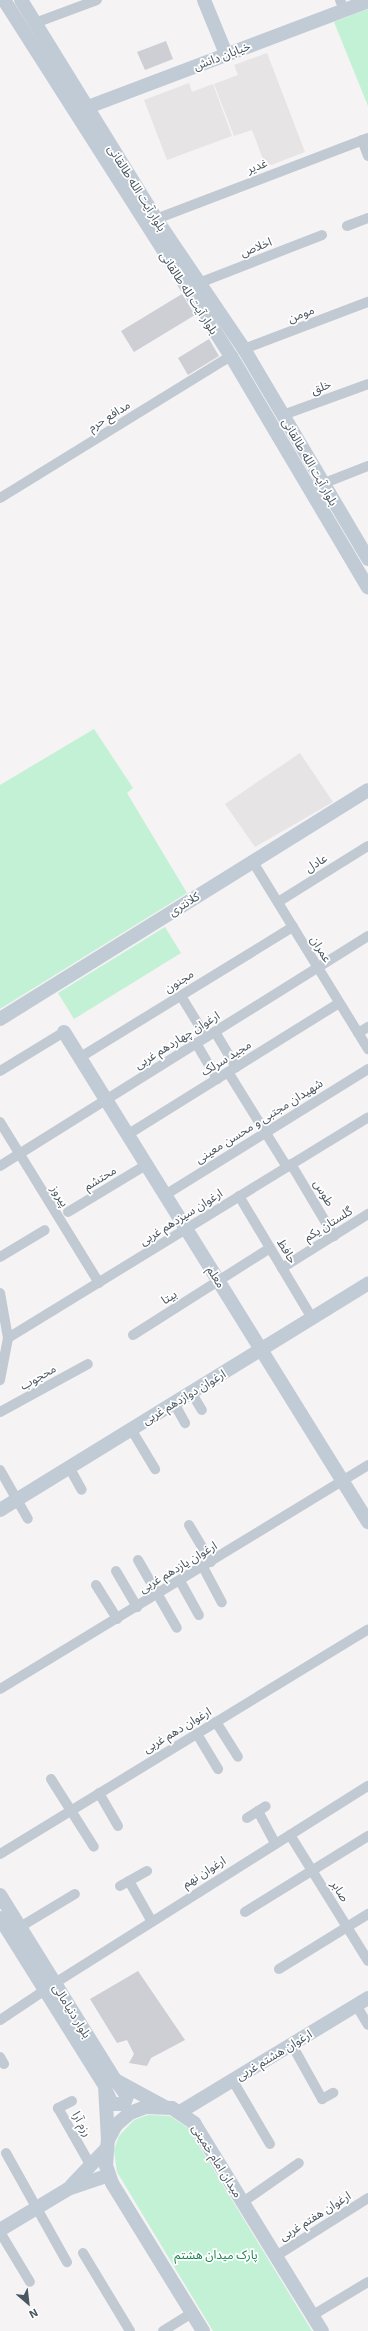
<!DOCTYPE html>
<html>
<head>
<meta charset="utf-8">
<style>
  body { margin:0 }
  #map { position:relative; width:368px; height:2331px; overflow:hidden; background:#f5f3f3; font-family:"Exo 2","Noto Sans Arabic",sans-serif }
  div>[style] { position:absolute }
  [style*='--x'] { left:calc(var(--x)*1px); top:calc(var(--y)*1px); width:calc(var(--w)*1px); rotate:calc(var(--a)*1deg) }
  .education>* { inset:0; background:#e6e4e5 }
  .green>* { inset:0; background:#c3f1d5 }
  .building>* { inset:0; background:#cdcfd5 }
  .street>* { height:10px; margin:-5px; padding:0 5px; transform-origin:5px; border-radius:5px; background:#c1cad2 }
  .secondary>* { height:14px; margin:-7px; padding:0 7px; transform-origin:7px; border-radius:7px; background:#c1cbd6 }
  span { translate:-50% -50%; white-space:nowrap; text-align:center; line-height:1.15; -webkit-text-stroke:3.5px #fff; paint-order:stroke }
  .street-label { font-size:12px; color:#4a5661 }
  .park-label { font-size:12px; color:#17864f }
  .north { position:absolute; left:8px; top:2283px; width:40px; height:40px; -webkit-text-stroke:3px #fff; paint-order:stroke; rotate:152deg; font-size:11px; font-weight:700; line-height:16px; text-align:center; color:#4a5661 }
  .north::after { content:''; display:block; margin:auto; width:14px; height:18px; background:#4a5661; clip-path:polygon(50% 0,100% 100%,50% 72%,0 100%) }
</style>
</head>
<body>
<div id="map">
  <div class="education">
    <i style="clip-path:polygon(267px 53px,305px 152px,266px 167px,252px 130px,234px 136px,214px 84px,238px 75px,234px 65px)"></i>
    <i style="clip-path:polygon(189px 83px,192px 92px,213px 84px,232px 136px,167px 160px,144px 100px)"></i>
    <i style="clip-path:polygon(300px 753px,333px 802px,255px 847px,225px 804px)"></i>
  </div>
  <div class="green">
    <i style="clip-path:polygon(368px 9px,368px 106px,334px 22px)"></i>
    <i style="clip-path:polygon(94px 729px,133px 788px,127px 793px,187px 893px,0 1009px,0 785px)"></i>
    <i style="clip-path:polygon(165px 927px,181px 953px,74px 1019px,58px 993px)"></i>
    <i style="clip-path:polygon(148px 2115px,170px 2116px,188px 2128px,312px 2331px,213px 2331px,117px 2172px,114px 2150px,119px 2136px,134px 2120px)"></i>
  </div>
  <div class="building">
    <i style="clip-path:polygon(166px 41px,173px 59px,145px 70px,137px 52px)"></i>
    <i style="clip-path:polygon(182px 294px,195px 315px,134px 352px,121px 331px)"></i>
    <i style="clip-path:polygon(209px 339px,219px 356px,188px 375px,178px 358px)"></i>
    <i style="clip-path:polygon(138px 1971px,185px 2040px,151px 2058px,147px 2066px,129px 2063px,134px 2054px,127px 2040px,117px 2043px,90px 1999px)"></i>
  </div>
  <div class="street">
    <i style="--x:340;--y:0;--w:11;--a:68"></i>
    <i style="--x:35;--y:23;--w:66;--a:-20.4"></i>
    <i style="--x:362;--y:140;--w:17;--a:69"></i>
    <i style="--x:156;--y:219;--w:227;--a:-20.9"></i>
    <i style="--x:347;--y:226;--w:22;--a:-21"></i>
    <i style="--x:199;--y:283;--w:132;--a:-21.3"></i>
    <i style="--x:244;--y:349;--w:133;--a:-20.8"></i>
    <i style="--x:283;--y:415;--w:90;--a:-20"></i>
    <i style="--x:322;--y:484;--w:49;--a:-21.4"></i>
    <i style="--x:0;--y:498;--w:271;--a:-31.6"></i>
    <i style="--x:253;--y:862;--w:220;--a:58.4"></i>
    <i style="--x:278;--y:902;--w:106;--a:-31.9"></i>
    <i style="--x:181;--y:996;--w:48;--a:58.6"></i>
    <i style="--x:215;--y:1032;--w:41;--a:59"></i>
    <i style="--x:358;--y:1033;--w:12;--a:-31"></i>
    <i style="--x:196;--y:1043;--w:42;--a:59.7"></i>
    <i style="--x:79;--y:1058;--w:251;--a:-31.5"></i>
    <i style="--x:0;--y:1071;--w:75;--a:-31.4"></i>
    <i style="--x:228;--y:1072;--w:112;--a:58.2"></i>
    <i style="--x:0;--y:1122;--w:189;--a:58.4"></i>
    <i style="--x:127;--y:1135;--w:250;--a:-31.9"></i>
    <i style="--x:291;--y:1164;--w:84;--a:59.2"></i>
    <i style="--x:0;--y:1166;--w:434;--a:-32"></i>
    <i style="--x:165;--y:1195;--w:239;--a:-31.8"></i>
    <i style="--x:239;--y:1196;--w:142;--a:59.1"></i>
    <i style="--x:68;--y:1212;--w:91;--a:-31.1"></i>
    <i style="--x:0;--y:1257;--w:52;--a:-31"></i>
    <i style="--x:282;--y:1268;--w:102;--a:-32.1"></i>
    <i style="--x:0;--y:1293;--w:46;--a:79.9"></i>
    <i style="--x:8;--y:1338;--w:43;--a:100.8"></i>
    <i style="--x:133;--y:1335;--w:162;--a:-32.4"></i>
    <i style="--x:8;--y:1338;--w:422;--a:-31.5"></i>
    <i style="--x:191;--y:1392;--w:21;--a:59"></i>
    <i style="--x:174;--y:1403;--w:23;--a:61"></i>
    <i style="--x:0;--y:1412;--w:100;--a:-28.6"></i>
    <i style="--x:131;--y:1429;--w:47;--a:59"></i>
    <i style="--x:69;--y:1467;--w:26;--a:61"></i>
    <i style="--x:0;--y:1470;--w:56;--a:60.3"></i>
    <i style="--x:189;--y:1525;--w:43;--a:59.3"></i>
    <i style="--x:138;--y:1560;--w:78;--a:60.2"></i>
    <i style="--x:203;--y:1567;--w:40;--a:62"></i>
    <i style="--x:116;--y:1571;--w:42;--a:59.7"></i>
    <i style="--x:180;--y:1581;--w:39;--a:61"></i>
    <i style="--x:96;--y:1585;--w:40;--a:58"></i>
    <i style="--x:0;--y:1689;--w:431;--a:-31.3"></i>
    <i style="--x:216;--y:1722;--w:41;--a:57.8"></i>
    <i style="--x:197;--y:1734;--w:41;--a:59"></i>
    <i style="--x:51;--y:1779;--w:80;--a:57.7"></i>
    <i style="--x:99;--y:1793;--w:38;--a:60"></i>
    <i style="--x:258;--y:1811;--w:36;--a:62"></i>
    <i style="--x:247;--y:1818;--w:22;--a:-32"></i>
    <i style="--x:290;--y:1835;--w:148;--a:58.2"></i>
    <i style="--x:0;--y:1854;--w:431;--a:-31.4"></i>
    <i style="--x:129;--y:1881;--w:45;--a:60.6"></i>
    <i style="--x:120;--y:1886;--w:31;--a:-29"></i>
    <i style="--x:245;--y:1912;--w:145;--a:-31.7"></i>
    <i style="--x:20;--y:1927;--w:64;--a:-31"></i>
    <i style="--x:279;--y:1969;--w:105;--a:-31.7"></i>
    <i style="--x:55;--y:1983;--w:370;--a:-32.2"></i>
    <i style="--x:356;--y:2005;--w:23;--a:59"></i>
    <i style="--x:0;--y:2020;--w:54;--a:-33.7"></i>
    <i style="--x:292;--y:2045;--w:62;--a:60.9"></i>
    <i style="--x:322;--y:2099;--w:13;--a:-29"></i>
    <i style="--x:0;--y:2057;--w:8;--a:60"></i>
    <i style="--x:233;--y:2081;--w:73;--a:59.6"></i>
    <i style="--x:72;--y:2101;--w:16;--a:153"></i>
    <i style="--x:58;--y:2108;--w:67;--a:60.4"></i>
    <i style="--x:6;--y:2153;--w:125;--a:60.8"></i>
    <i style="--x:243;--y:2202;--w:68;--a:-34.9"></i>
    <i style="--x:0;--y:2232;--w:58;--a:59"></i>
    <i style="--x:83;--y:2253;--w:91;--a:58.9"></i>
    <i style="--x:276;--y:2256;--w:109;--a:-32.2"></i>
    <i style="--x:313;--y:2315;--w:64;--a:-31"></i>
    <i style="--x:163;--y:2331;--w:34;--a:-32"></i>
  </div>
  <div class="secondary">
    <i style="--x:4;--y:0;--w:422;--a:57.5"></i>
    <i style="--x:231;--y:356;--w:269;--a:59.4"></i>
    <i style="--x:21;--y:0;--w:257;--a:58.3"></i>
    <i style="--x:156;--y:219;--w:157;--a:55.9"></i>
    <i style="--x:244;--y:349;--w:244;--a:59.4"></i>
    <i style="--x:204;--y:0;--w:58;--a:67.8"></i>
    <i style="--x:80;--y:110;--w:308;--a:-20.7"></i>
    <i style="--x:0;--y:1019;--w:433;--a:-31.9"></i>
    <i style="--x:64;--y:1032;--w:577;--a:58.18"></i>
    <i style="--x:0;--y:1510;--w:432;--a:-31.6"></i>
    <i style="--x:0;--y:1895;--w:218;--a:58.1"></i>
    <i style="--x:115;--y:2080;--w:55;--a:28.4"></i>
    <i style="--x:0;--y:1918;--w:198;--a:58"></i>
    <i style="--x:105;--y:2086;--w:53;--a:86.8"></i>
    <i style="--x:106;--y:2091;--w:14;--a:65"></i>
    <i style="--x:112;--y:2104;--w:12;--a:0"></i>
    <i style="--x:124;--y:2104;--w:9;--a:-69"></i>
    <i style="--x:127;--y:2096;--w:19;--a:-126"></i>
    <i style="--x:180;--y:2112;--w:220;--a:-31.2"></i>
    <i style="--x:71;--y:2186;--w:51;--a:-46.6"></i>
    <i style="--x:0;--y:2230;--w:79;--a:-31.1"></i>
    <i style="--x:68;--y:2189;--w:43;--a:-18.9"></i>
    <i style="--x:203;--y:2331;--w:174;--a:-121.6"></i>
    <i style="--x:112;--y:2183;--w:18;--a:-109"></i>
    <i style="--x:106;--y:2166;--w:26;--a:-86"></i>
    <i style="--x:108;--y:2140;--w:17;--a:-62"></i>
    <i style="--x:116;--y:2125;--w:18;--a:-41"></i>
    <i style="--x:130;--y:2113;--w:17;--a:-21"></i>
    <i style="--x:146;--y:2107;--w:26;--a:2"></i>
    <i style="--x:172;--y:2108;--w:27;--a:34"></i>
    <i style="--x:194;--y:2123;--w:244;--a:58.4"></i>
  </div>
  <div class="street-label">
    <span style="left:222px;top:56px;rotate:-21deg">خیابان دانش</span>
    <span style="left:257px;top:166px;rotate:-21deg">غدیر</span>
    <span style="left:137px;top:188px;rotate:58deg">بلوار آیت الله طالقانی</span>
    <span style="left:256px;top:247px;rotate:-21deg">اخلاص</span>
    <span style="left:189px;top:293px;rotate:57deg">بلوار آیت لله طالقانی</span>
    <span style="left:301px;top:314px;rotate:-21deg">مومن</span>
    <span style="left:321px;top:387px;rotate:-20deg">خلق</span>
    <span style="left:109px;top:416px;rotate:-32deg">مدافع حرم</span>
    <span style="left:310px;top:462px;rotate:60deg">بلوار آیت الله طالقانی</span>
    <span style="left:316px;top:863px;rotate:-32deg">عادل</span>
    <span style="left:184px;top:904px;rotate:-32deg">کلانتری</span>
    <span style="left:321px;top:949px;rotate:58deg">عمران</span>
    <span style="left:179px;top:981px;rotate:-32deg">مجنون</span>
    <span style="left:177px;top:1040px;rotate:-32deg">ارغوان چهاردهم غربی</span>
    <span style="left:226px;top:1058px;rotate:-32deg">مجید سرلک</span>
    <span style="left:259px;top:1121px;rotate:-32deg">شهیدان مجتبی و محسن معینی</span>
    <span style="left:100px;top:1178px;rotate:-31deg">محتشم</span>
    <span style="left:324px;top:1193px;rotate:60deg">طوس</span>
    <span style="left:60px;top:1196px;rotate:58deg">پیروز</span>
    <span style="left:181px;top:1217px;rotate:-32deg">ارغوان سیزدهم غربی</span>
    <span style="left:328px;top:1224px;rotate:-32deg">گلستان یکم</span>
    <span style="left:287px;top:1251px;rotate:59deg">حافظ</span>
    <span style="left:216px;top:1277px;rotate:58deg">معلم</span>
    <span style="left:169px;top:1297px;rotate:-32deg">بیتا</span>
    <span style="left:38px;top:1377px;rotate:-30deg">محجوب</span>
    <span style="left:184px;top:1397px;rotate:-31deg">ارغوان دوازدهم غربی</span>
    <span style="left:178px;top:1567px;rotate:-31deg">ارغوان یازدهم غربی</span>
    <span style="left:177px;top:1730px;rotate:-31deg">ارغوان دهم غربی</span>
    <span style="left:204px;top:1872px;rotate:-32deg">ارغوان نهم</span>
    <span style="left:340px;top:1891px;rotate:58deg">صابر</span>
    <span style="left:72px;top:2011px;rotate:58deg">بلوار دنیامالی</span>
    <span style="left:274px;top:2055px;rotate:-31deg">ارغوان هشتم غربی</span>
    <span style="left:82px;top:2124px;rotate:61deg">رزم آرا</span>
    <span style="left:217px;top:2161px;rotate:58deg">میدان امام خمینی</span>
    <span style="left:315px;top:2216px;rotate:-32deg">ارغوان هفتم غربی</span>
  </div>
  <div class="park-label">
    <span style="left:216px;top:2255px">پارک میدان هشتم</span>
  </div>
  <div class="north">N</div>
</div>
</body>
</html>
